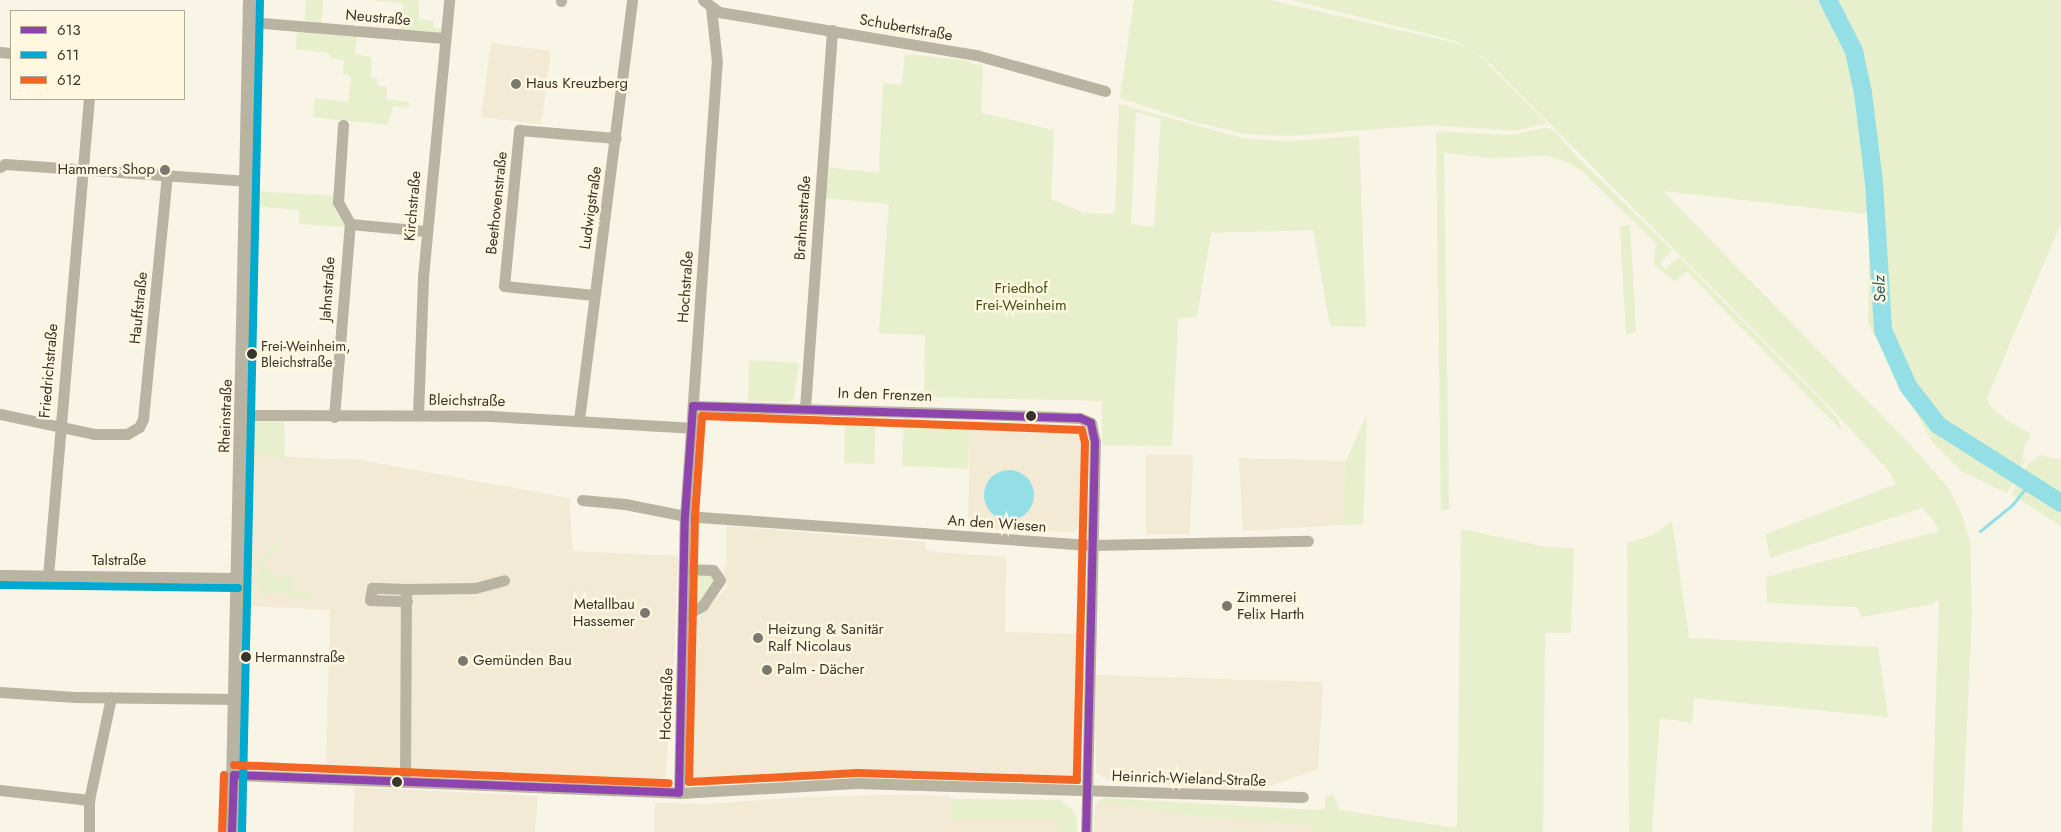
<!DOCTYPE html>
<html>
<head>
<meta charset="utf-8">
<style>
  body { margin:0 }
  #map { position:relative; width:2061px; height:832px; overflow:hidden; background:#f8f4e6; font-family:Jost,sans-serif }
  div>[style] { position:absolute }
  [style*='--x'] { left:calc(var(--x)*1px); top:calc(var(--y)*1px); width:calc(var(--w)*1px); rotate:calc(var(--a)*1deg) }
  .built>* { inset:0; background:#f2ead5 }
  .green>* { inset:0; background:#e8efcc }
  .water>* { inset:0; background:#93dfe5 }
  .round { border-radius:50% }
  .stream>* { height:3px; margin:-1.5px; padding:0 1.5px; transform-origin:1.5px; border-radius:1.5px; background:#93dfe5 }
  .river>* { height:18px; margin:-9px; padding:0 9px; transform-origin:9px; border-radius:9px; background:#93dfe5 }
  .minor>* { height:11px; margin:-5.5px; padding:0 5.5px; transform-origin:5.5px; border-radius:5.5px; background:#b9b3a2 }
  .tertiary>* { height:14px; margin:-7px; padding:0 7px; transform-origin:7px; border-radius:7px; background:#b9b3a2 }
  .bus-1>* { height:8px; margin:-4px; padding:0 4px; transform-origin:4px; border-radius:4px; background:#8e44ad }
  .bus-2>* { height:8px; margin:-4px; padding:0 4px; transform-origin:4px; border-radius:4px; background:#00a9ce }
  .bus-3>* { height:8px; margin:-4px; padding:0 4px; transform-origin:4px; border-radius:4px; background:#f26522 }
  .dots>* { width:14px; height:14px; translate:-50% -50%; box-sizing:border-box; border:2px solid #fff7df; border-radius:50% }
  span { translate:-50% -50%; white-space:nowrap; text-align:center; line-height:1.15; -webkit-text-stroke:5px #fff7df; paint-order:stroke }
  .bus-label { font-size:14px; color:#38352c }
  .left { translate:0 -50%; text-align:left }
  .street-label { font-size:15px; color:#38352c }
  .poi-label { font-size:15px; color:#38352c }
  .right { translate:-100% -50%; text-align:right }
  .park-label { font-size:15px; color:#44521b }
  .water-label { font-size:16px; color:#28595f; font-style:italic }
  .legend { position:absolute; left:10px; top:10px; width:175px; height:90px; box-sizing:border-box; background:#fff7df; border:1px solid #afa997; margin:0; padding:6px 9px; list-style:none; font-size:15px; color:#38352c }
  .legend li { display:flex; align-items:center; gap:10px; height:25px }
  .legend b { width:25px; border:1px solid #afa997 }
</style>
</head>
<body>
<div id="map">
  <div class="built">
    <i style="clip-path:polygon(491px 43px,551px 51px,541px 124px,481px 117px)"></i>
    <i style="clip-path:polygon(970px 420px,1079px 425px,1084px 432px,1080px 527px,1072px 532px,968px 529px)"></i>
    <i style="clip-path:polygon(250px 455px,361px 460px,569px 498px,573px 551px,678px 556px,673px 684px,665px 781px,650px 783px,326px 768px,330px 610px,247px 606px)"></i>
    <i style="clip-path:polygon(1146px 455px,1193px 455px,1190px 534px,1146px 534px)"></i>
    <i style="clip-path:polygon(1239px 458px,1346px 461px,1342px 525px,1243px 531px)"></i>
    <i style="clip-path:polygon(727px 526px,925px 542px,926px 550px,936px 552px,1006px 557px,1005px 632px,1078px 634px,1075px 777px,1063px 781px,1026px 781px,856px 774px,699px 786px,688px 783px,686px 775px,693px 624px,728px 586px,723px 569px,727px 563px)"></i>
    <i style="clip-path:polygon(1095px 675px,1323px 682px,1318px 769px,1256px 791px,1113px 782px,1096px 773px)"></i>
    <i style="clip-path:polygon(355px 787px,538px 796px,535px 832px,353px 832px)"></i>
    <i style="clip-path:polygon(899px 795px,947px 796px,951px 799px,951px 819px,1058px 819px,1058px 832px,655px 832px,655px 803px,708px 804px,803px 797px)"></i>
    <i style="clip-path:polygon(1105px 803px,1195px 816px,1309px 825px,1315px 832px,1094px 832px,1095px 804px)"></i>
  </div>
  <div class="green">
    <i style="clip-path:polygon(306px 0,323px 0,321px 23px,305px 22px)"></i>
    <i style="clip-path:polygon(366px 0,418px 0,419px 19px,434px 21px,433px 28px,442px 29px,441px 34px,400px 31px,404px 3px)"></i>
    <i style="clip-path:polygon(1134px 0,1270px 0,1455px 43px,1469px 48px,1484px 60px,1547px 123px,1516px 131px,1430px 125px,1289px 136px,1246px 134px,1190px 121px,1120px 98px)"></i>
    <i style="clip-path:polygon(1291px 0,2061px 0,2061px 223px,1987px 398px,1989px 405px,2008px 421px,2031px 434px,2024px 448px,2022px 460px,2025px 462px,2007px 493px,1961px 471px,1932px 442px,1868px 323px,1869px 258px,1875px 215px,1663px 191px,1920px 455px,1949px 489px,1962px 514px,1970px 543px,1972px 612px,1962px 832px,1932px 832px,1939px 599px,1933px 604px,1862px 617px,1857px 607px,1767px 603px,1766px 577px,1939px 531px,1933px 520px,1922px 508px,1770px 558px,1766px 534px,1896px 484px,1888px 470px,1830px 407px,1486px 59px,1456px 41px)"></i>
    <i style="clip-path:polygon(297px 29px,357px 37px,355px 53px,372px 58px,371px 78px,377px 78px,377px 85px,387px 87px,386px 99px,409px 102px,409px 108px,393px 106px,388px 125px,313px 117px,315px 98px,348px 102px,351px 76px,343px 74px,344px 60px,330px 58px,329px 53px,296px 49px)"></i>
    <i style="clip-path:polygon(evenodd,905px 54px,971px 61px,971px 64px,983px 65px,981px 113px,1054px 130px,1051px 199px,1084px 213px,1115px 214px,1119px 104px,1246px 139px,1289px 141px,1359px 136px,1366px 327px,1330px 326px,1313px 230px,1211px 233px,1197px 316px,1178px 319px,1172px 446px,1102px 445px,1102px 401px,924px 397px,925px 335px,879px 333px,889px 204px,823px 198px,825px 167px,879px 173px,883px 83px,902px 85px,905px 54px,1136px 112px,1161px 119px,1154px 227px,1131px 224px,1136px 112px)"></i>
    <i style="clip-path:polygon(1545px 128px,1554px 130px,1578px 158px,1672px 250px,1660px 263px,1665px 269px,1679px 257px,1821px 400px,1839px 420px,1841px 430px,1687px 272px,1674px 281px,1654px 265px,1656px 243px,1583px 172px,1567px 162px,1547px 156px,1490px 158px,1444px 153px,1449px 510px,1441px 510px,1436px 131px,1510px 135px)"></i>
    <i style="clip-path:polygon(254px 191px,334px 196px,335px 210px,345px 227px,299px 224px,299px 210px,254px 206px)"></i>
    <i style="clip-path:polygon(1630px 225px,1636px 333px,1626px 334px,1620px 226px)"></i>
    <i style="clip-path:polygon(749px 360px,799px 363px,794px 399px,789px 402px,748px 401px)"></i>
    <i style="clip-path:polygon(1367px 414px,1363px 524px,1342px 525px,1346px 461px)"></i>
    <i style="clip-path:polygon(845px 415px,876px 417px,874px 464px,844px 463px)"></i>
    <i style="clip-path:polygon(904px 418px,929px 419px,930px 423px,970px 420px,968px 469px,902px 466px)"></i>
    <i style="clip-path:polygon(255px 421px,284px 422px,285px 458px,250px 455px,250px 427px)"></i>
    <i style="clip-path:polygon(2040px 455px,2061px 460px,2061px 526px,2011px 494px,2028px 464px)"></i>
    <i style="clip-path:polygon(1672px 521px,1689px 638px,1878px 647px,1888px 717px,1694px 698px,1692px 723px,1660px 718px,1652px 832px,1629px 832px,1627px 543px,1653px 535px)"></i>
    <i style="clip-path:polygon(1461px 529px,1546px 547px,1574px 548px,1571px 633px,1545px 633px,1543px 832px,1315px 832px,1309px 825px,1195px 816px,1105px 803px,1095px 804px,1104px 798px,1315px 810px,1325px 809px,1325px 798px,1333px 793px,1339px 810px,1457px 828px)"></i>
    <i style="clip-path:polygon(279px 538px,282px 540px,262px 565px,280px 579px,286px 572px,291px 574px,289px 588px,296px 593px,311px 590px,312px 602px,307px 597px,297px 598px,280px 591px,264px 596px,259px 592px,259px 581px,256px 579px,263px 569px,257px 564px)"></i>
    <i style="clip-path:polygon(708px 573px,714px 579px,697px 605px,689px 605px,688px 577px)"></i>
    <i style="clip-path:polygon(951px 799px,1060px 800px,1072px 809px,1077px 819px,1077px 832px,1058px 832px,1057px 819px,950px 819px)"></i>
  </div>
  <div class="water">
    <i class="round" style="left:984px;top:470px;width:50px;height:50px"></i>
  </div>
  <div class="stream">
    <i style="--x:1980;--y:531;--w:41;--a:-39.1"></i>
    <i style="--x:2012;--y:505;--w:28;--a:-51"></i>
  </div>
  <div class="river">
    <i style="--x:1828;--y:0;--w:57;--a:63"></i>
    <i style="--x:1854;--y:51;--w:43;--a:77.9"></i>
    <i style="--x:1863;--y:93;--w:90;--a:83"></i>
    <i style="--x:1874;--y:182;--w:148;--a:86.5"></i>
    <i style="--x:1883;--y:330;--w:61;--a:65.9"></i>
    <i style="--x:1908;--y:386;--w:49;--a:52.4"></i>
    <i style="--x:1938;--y:425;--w:146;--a:32.4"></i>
  </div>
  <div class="minor">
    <i style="--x:703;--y:0;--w:20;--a:37"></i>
    <i style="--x:719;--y:12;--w:261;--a:9.5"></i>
    <i style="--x:976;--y:55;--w:134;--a:15.6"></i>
    <i style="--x:561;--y:1;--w:1;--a:-90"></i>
    <i style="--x:250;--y:22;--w:194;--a:4.7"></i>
    <i style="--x:0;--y:52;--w:11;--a:5"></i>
    <i style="--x:343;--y:125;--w:77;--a:93.7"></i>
    <i style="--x:338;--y:202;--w:25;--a:61"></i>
    <i style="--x:0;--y:167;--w:6;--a:-31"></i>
    <i style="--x:5;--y:164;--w:244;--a:4"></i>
    <i style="--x:350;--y:224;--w:76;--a:5.3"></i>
    <i style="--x:594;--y:295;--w:90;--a:-174.3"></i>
    <i style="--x:504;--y:286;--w:157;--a:-84.5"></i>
    <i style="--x:519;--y:130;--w:97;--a:4.7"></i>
    <i style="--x:693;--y:406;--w:290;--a:1.6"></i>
    <i style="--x:983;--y:414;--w:97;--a:2.4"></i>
    <i style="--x:1080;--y:418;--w:12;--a:24"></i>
    <i style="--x:1091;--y:423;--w:19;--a:78"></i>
    <i style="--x:1095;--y:442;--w:390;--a:91.3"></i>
    <i style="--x:805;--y:408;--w:379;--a:-85.9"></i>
    <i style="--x:0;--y:414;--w:96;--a:12"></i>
    <i style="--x:94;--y:434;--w:33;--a:0"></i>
    <i style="--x:127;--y:434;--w:14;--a:-30"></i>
    <i style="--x:139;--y:427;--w:9;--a:-63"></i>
    <i style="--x:143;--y:419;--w:245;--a:-84.4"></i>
    <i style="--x:242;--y:415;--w:249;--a:0.2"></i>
    <i style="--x:491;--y:416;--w:200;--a:3.4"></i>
    <i style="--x:418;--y:415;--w:138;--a:-87.9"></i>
    <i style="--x:423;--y:277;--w:278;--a:-84.6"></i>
    <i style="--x:334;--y:417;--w:194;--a:-85.3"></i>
    <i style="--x:579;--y:420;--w:423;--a:-82.8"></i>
    <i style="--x:582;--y:500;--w:43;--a:5.3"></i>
    <i style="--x:625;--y:504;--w:61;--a:11.3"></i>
    <i style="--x:685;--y:516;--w:408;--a:4.1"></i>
    <i style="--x:1092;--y:545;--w:216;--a:-1.1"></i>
    <i style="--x:0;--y:575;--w:238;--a:0.7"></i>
    <i style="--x:48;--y:576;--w:479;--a:-85.1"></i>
    <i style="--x:406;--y:589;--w:34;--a:-178"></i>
    <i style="--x:372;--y:588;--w:12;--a:99"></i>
    <i style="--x:370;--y:600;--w:37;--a:2"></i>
    <i style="--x:685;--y:616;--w:21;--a:-31"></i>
    <i style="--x:703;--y:605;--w:30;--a:-56"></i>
    <i style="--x:720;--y:580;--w:12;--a:-125"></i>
    <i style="--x:713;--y:570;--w:27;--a:-178"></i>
    <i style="--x:0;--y:692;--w:75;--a:3.8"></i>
    <i style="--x:75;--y:697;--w:161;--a:0.7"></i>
    <i style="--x:234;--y:775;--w:445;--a:2.3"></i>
    <i style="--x:679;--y:793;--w:178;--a:-3.2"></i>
    <i style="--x:857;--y:783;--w:446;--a:1.8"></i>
    <i style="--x:405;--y:782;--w:193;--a:-89.7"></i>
    <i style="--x:406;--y:589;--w:69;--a:-0.8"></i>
    <i style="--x:475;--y:588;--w:30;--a:-15"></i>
    <i style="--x:0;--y:790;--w:90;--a:6.4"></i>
    <i style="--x:89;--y:800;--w:105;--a:-77.9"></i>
    <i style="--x:679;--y:793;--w:277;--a:-88.8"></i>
    <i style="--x:685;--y:516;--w:455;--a:-86"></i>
    <i style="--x:717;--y:62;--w:54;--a:-96.3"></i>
    <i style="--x:89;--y:800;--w:32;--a:90"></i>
  </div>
  <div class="tertiary">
    <i style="--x:232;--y:832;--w:832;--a:-88.76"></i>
  </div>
  <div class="bus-1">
    <i style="--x:693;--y:406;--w:387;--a:1.8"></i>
    <i style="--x:1080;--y:418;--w:12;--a:24"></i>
    <i style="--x:1091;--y:423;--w:19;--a:78"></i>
    <i style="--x:1095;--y:442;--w:390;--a:91.3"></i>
    <i style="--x:234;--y:775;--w:445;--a:2.3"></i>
    <i style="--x:679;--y:793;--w:277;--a:-88.8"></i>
    <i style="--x:685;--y:516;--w:110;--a:-85.8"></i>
    <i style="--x:232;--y:832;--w:57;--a:-88"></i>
  </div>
  <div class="bus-2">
    <i style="--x:0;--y:585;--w:238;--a:0.7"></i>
    <i style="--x:242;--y:832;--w:832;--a:-88.76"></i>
  </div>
  <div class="bus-3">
    <i style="--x:702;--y:416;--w:380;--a:2.1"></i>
    <i style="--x:1082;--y:430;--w:13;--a:77"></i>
    <i style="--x:1085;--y:443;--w:337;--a:91.4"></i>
    <i style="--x:1077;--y:780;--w:220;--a:-178.2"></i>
    <i style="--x:857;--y:773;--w:168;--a:176.9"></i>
    <i style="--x:689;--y:782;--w:266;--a:-88.7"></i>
    <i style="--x:695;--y:516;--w:100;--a:-86"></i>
    <i style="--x:234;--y:765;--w:435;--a:2.4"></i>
    <i style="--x:222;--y:832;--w:57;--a:-88"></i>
  </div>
  <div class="dots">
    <i style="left:516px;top:84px;background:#7b786d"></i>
    <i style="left:165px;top:170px;background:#7b786d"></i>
    <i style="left:252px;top:354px;background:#38352c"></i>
    <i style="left:1031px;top:416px;background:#38352c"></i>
    <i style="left:1227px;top:606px;background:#7b786d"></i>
    <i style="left:645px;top:613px;background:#7b786d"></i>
    <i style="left:758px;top:638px;background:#7b786d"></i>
    <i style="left:246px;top:657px;background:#38352c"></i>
    <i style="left:463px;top:661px;background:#7b786d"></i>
    <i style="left:767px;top:670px;background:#7b786d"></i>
    <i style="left:397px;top:782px;background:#38352c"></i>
  </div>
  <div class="bus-label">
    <span class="left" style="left:261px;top:354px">Frei-Weinheim,<br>Bleichstraße</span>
    <span class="left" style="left:255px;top:657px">Hermannstraße</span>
  </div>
  <div class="street-label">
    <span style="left:378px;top:18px;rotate:5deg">Neustraße</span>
    <span style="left:906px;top:28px;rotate:10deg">Schubertstraße</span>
    <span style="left:497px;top:203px;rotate:-84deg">Beethovenstraße</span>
    <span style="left:413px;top:206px;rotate:-85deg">Kirchstraße</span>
    <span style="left:591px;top:208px;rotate:-82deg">Ludwigstraße</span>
    <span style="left:803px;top:218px;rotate:-86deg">Brahmsstraße</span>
    <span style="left:686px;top:287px;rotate:-86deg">Hochstraße</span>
    <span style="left:328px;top:289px;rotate:-86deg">Jahnstraße</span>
    <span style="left:139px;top:308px;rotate:-84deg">Hauffstraße</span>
    <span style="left:49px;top:371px;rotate:-85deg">Friedrichstraße</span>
    <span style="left:885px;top:395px;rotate:2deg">In den Frenzen</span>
    <span style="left:467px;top:401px;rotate:1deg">Bleichstraße</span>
    <span style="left:226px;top:416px;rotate:-88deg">Rheinstraße</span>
    <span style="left:997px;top:524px;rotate:4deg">An den Wiesen</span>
    <span style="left:119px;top:561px">Talstraße</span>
    <span style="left:667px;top:704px;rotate:-88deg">Hochstraße</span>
    <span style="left:1189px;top:779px;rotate:2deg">Heinrich-Wieland-Straße</span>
  </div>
  <div class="poi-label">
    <span class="left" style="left:526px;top:84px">Haus Kreuzberg</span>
    <span class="right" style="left:155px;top:170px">Hammers Shop</span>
    <span class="left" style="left:1237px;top:606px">Zimmerei<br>Felix Harth</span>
    <span class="right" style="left:635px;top:613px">Metallbau<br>Hassemer</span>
    <span class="left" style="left:768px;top:638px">Heizung &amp; Sanitär<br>Ralf Nicolaus</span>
    <span class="left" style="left:473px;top:661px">Gemünden Bau</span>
    <span class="left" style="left:777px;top:670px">Palm - Dächer</span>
  </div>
  <div class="park-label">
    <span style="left:1021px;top:297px">Friedhof<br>Frei-Weinheim</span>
  </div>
  <div class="water-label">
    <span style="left:1880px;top:289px;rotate:-93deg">Selz</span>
  </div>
  <ul class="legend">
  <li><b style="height:6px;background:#8e44ad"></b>613</li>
  <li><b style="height:6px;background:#00a9ce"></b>611</li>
  <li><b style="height:6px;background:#f26522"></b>612</li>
  </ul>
</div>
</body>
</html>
